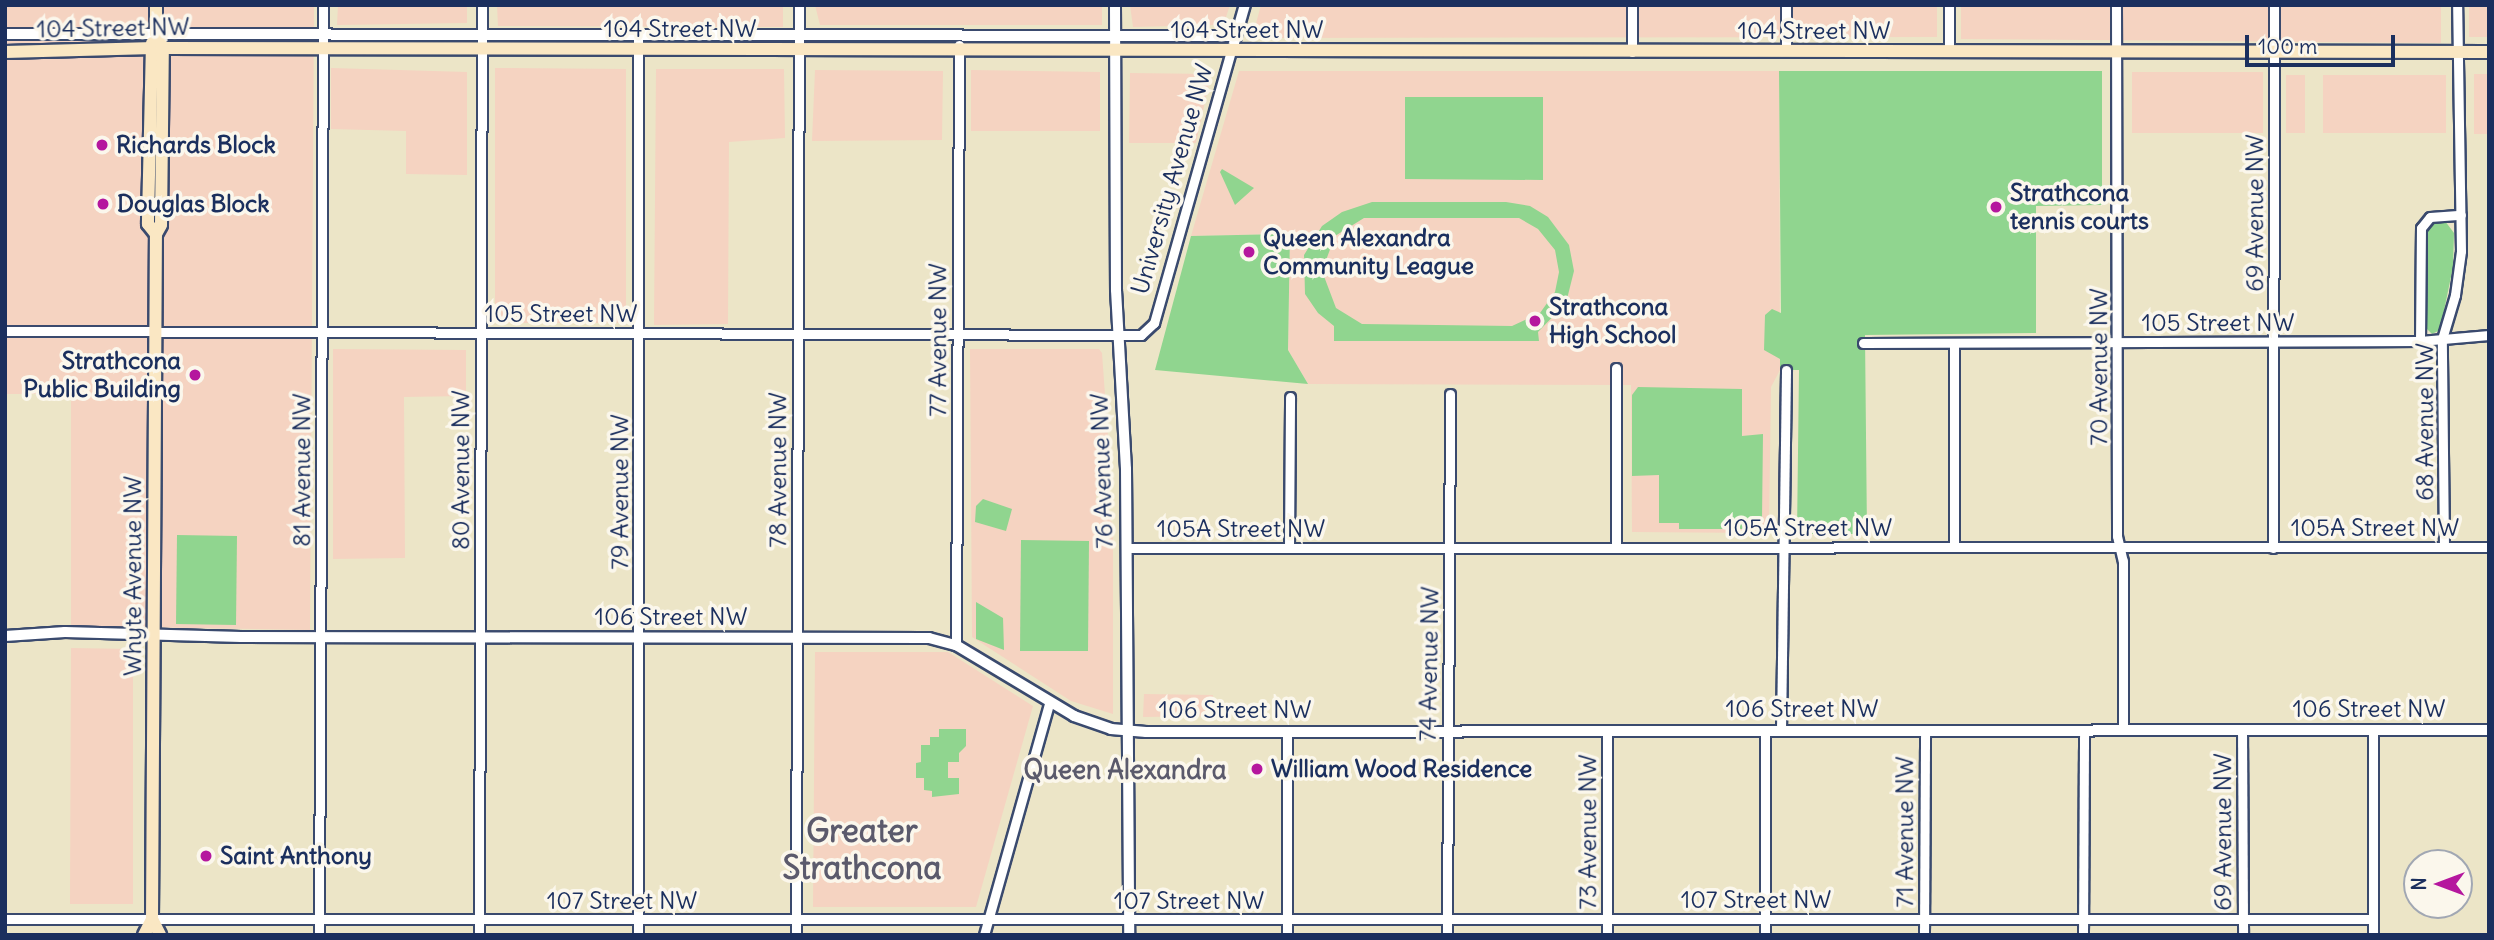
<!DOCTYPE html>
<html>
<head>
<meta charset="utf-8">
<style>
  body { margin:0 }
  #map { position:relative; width:2494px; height:940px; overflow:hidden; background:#ece5c7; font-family:Delius,sans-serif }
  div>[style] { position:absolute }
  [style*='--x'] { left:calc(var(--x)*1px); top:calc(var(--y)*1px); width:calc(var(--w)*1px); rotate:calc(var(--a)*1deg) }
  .built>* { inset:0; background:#f5d3c1 }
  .green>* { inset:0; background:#90d58f }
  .roads { filter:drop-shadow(2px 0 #3a4a6e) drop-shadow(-2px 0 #3a4a6e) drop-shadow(0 2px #3a4a6e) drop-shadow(0 -2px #3a4a6e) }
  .minor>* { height:9px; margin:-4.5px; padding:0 4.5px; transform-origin:4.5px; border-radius:4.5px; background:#fff }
  .tertiary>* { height:10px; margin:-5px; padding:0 5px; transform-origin:5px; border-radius:5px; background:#fff }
  .secondary>* { height:12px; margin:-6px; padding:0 6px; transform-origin:6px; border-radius:6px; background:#fae7c3 }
  .dots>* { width:19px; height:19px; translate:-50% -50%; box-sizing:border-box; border:4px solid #fbf7ec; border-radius:50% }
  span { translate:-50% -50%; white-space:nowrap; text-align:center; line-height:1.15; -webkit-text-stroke:7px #fbf7ec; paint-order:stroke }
  .street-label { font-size:24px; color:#1b2f5e }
  .poi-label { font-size:24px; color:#1b2f5e; font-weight:700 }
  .left { translate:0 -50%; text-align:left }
  .right { translate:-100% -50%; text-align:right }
  .neighbourhood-label { font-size:26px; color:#5b5a6c; font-weight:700 }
  .district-label { font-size:32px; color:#5b5a6c; font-weight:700 }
  .frame { position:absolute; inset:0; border:7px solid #1b2f5e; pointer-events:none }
  .north { position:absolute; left:2403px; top:849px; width:70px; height:70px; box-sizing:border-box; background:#fbf7ec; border:2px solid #a1a7b3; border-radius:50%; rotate:270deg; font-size:19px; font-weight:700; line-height:28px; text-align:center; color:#1b2f5e }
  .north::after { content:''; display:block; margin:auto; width:24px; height:32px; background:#b5179e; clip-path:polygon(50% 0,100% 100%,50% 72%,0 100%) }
  .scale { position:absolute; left:2245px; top:35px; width:150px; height:32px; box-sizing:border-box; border:4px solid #1b2f5e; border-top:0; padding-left:9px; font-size:21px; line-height:24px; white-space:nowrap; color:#1b2f5e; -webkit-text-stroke:5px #fbf7ec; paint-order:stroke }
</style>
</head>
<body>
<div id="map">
  <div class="built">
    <i style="clip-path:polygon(5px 5px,314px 5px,310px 630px,71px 626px,71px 394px,5px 394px)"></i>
    <i style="clip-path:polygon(338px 5px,467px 5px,467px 23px,337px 25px)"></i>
    <i style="clip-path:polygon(497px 5px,783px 5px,783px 27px,498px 26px)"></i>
    <i style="clip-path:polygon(815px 5px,1102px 5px,1102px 25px,820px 25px)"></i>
    <i style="clip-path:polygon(1130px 5px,1230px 5px,1224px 23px,1218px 25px,1133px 27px)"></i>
    <i style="clip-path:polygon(1261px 5px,1937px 5px,1937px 37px,1252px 38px)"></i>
    <i style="clip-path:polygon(1961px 5px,2441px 5px,2441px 43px,1961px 39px)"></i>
    <i style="clip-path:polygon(2469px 5px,2489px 5px,2489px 37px,2469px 37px)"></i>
    <i style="clip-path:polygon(331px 68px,467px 72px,467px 175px,406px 174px,406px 131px,331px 129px)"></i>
    <i style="clip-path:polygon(495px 68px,626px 69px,626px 323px,495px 323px)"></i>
    <i style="clip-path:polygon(656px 69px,784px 69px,785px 138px,729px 142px,728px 324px,654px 325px)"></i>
    <i style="clip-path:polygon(815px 70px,943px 71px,942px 140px,812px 141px)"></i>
    <i style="clip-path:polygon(971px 70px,1100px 72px,1100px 131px,971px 131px)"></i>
    <i style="clip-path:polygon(1239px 71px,1779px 71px,1780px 370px,1771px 387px,1769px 527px,1762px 533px,1632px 532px,1631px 385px,1308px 384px,1288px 350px,1290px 234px,1191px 236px)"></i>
    <i style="clip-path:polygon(2132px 72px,2263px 72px,2263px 133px,2132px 133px)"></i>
    <i style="clip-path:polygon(1130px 73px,1211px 74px,1196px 143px,1129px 143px)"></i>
    <i style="clip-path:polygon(2474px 74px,2489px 74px,2489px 134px,2474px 134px)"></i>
    <i style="clip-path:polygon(2286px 75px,2305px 75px,2305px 133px,2286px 133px)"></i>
    <i style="clip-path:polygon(2323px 75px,2446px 75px,2446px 133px,2323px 133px)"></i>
    <i style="clip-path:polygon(333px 349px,466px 350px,466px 396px,404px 397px,405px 558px,333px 559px)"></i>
    <i style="clip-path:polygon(970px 349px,1099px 349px,1102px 353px,1109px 450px,1096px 498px,1113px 524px,1113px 714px,1071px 701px,972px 637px)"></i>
    <i style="clip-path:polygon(71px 648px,133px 649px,133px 904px,70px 904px)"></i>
    <i style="clip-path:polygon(815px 652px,948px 652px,1033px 706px,976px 907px,813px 907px)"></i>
    <i style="clip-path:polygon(1144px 694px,1213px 695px,1213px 716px,1143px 717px)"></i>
  </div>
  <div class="green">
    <i style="clip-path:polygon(1779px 71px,2102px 71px,2102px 205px,2036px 206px,2036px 333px,1865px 335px,1867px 534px,1797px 534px,1799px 370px,1780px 370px,1780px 359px,1764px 350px,1765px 315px,1772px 309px,1781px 313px)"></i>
    <i style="clip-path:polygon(1405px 97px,1543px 97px,1543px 180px,1405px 179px)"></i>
    <i style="clip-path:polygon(1222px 169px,1254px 188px,1235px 205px,1220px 172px)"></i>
    <i style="clip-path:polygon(evenodd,1372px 202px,1506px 202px,1530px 206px,1548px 217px,1569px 245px,1574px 271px,1566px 303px,1538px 332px,1539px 341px,1334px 341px,1334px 326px,1318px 313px,1305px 294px,1304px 255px,1322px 226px,1342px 212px,1372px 202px,1364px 218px,1519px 218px,1538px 229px,1555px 250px,1559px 272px,1555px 292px,1540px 313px,1512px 326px,1362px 324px,1336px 308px,1322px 271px,1335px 236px,1364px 218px)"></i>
    <i style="clip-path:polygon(2445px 221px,2454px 233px,2453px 267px,2440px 330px,2432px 334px,2426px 328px,2426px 234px,2432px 223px)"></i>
    <i style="clip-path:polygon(1290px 234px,1288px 350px,1308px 384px,1155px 370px,1191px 236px)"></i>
    <i style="clip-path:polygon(1638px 387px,1742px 389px,1742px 436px,1763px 434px,1762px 520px,1757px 529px,1679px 529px,1679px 523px,1659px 523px,1659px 475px,1632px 476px,1632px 395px)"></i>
    <i style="clip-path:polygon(983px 499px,1012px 509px,1006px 531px,975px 522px,976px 506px)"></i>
    <i style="clip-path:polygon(177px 535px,237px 536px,236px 625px,176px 624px)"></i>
    <i style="clip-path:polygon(1021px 540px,1089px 541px,1088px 651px,1020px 651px)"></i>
    <i style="clip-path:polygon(976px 602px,1003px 618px,1004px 650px,976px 639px)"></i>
    <i style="clip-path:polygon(939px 729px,966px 729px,966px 746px,959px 753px,959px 762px,948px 762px,948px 778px,959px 778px,959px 794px,932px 797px,932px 791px,924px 790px,924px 778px,916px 778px,916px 763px,921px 762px,921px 745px,930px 745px,930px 737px,939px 737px)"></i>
  </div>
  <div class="roads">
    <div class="minor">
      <i style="--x:1786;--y:5;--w:46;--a:90"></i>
      <i style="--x:2116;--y:5;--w:531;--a:89.89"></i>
      <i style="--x:2117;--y:536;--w:26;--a:77"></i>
      <i style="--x:2123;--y:561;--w:169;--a:90"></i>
      <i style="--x:638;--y:34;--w:901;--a:90"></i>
      <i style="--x:1632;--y:52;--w:47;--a:-90"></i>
      <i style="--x:1949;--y:52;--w:47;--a:-90"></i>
      <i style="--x:5;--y:331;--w:1136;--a:0.2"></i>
      <i style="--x:1141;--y:335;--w:18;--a:-43"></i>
      <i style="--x:1154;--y:323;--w:283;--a:-74.2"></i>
      <i style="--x:2420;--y:341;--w:113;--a:-89.5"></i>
      <i style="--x:2421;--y:228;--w:14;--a:-51"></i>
      <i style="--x:2430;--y:217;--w:31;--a:-4"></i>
      <i style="--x:1863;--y:343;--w:557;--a:-0.21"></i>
      <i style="--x:2420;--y:341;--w:69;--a:-5"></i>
      <i style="--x:1616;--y:368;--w:179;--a:90"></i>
      <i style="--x:1954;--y:547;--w:204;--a:-90"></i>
      <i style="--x:2444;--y:547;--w:208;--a:-90.6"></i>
      <i style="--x:2442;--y:339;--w:46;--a:-73.5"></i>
      <i style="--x:2455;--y:295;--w:44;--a:-82.2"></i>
      <i style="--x:2461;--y:251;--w:246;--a:-90.9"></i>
      <i style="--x:1127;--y:548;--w:1362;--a:-0.04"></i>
      <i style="--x:1289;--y:548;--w:151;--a:-89.6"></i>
      <i style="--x:2273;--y:548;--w:543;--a:-89.89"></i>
      <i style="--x:956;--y:645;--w:600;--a:-89.71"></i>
      <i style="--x:2242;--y:729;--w:206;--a:89.7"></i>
      <i style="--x:1781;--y:730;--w:360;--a:-89.2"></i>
      <i style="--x:2373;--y:730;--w:205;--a:90"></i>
      <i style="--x:1287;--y:731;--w:204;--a:90"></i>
      <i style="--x:5;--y:919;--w:2368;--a:0"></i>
      <i style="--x:319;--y:935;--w:930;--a:-89.75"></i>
      <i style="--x:479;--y:935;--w:930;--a:-89.82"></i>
      <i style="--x:796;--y:935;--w:930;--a:-89.82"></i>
      <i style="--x:984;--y:935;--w:241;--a:-74.3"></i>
      <i style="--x:1447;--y:935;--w:541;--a:-89.68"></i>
      <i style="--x:1607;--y:935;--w:205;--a:-90"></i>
      <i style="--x:1765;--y:935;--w:205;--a:-90"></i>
      <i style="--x:1924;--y:935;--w:205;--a:-89.7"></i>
      <i style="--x:2083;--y:935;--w:205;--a:-89.7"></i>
    </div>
    <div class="tertiary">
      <i style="--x:1115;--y:5;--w:285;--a:89.8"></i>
      <i style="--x:1116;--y:290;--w:179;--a:86.8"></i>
      <i style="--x:1126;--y:469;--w:466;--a:89.6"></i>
      <i style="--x:5;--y:34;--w:1231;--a:0.09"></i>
      <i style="--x:1234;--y:43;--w:40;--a:-74"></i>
      <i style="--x:5;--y:636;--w:60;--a:-3.8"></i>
      <i style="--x:65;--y:632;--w:176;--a:1.6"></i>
      <i style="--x:241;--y:637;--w:688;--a:0.08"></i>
      <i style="--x:929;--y:638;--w:28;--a:15"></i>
      <i style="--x:956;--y:645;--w:138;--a:31"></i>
      <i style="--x:1074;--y:716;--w:39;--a:19"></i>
      <i style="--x:1111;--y:729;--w:35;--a:5"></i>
      <i style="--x:1146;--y:732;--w:1343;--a:-0.09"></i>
    </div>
    <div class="secondary">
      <i style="--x:152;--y:43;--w:181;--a:91.3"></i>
      <i style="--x:148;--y:224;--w:13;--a:51"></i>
      <i style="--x:5;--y:52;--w:158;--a:-1.5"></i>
      <i style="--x:163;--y:48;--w:2326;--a:0.1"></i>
      <i style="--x:152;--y:919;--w:18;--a:63"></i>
      <i style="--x:144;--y:935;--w:18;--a:-63"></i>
      <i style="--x:152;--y:919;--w:685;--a:-89.67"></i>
      <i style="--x:156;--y:234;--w:10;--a:-61"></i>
      <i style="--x:161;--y:225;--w:177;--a:-89.4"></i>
      <i style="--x:163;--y:48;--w:17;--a:-115"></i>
      <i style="--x:156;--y:33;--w:28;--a:-90"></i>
    </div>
  </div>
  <div class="dots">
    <i style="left:102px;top:145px;background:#b5179e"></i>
    <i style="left:103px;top:204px;background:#b5179e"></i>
    <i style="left:1996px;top:207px;background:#b5179e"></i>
    <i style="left:1249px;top:252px;background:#b5179e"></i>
    <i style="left:1535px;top:321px;background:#b5179e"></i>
    <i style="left:195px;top:375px;background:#b5179e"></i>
    <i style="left:1257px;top:769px;background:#b5179e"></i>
    <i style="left:206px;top:856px;background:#b5179e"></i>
  </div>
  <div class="street-label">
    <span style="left:113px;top:28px;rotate:-1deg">104 Street NW</span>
    <span style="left:680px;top:29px">104 Street NW</span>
    <span style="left:1247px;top:30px">104 Street NW</span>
    <span style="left:1814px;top:31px">104 Street NW</span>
    <span style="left:1172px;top:179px;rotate:-74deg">University Avenue NW</span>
    <span style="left:2255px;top:213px;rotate:-90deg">69 Avenue NW</span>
    <span style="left:561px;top:314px">105 Street NW</span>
    <span style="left:2218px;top:323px">105 Street NW</span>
    <span style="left:938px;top:340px;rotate:-90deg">77 Avenue NW</span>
    <span style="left:2099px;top:367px;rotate:-90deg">70 Avenue NW</span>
    <span style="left:2425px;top:422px;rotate:-90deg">68 Avenue NW</span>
    <span style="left:302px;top:470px;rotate:-90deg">81 Avenue NW</span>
    <span style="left:461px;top:470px;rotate:-90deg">80 Avenue NW</span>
    <span style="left:778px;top:470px;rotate:-90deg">78 Avenue NW</span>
    <span style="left:1102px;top:471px;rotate:-92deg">76 Avenue NW</span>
    <span style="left:620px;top:492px;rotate:-90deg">79 Avenue NW</span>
    <span style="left:1808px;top:528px">105A Street NW</span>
    <span style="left:2375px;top:528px">105A Street NW</span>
    <span style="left:1241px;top:529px">105A Street NW</span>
    <span style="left:133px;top:576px;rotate:-90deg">Whyte Avenue NW</span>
    <span style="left:671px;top:617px">106 Street NW</span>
    <span style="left:1429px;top:664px;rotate:-89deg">74 Avenue NW</span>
    <span style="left:1802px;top:709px">106 Street NW</span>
    <span style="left:2369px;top:709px">106 Street NW</span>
    <span style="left:1235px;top:710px">106 Street NW</span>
    <span style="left:1588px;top:832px;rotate:-90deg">73 Avenue NW</span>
    <span style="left:1905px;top:832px;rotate:-90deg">71 Avenue NW</span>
    <span style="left:2223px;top:832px;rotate:-90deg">69 Avenue NW</span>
    <span style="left:1756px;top:900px">107 Street NW</span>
    <span style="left:622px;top:901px">107 Street NW</span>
    <span style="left:1189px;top:901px">107 Street NW</span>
  </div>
  <div class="poi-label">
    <span class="left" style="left:116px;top:145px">Richards Block</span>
    <span class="left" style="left:2010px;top:207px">Strathcona<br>tennis courts</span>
    <span class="left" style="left:117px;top:204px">Douglas Block</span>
    <span class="left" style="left:1263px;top:252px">Queen Alexandra<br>Community League</span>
    <span class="left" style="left:1549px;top:321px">Strathcona<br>High School</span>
    <span class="right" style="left:181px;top:375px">Strathcona<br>Public Building</span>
    <span class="left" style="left:1271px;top:769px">William Wood Residence</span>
    <span class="left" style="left:220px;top:856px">Saint Anthony</span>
  </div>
  <div class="neighbourhood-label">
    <span style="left:1125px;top:770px">Queen Alexandra</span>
  </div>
  <div class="district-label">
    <span style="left:862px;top:850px">Greater<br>Strathcona</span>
  </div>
  <div class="frame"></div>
  <div class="north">N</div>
  <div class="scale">100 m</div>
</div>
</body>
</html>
